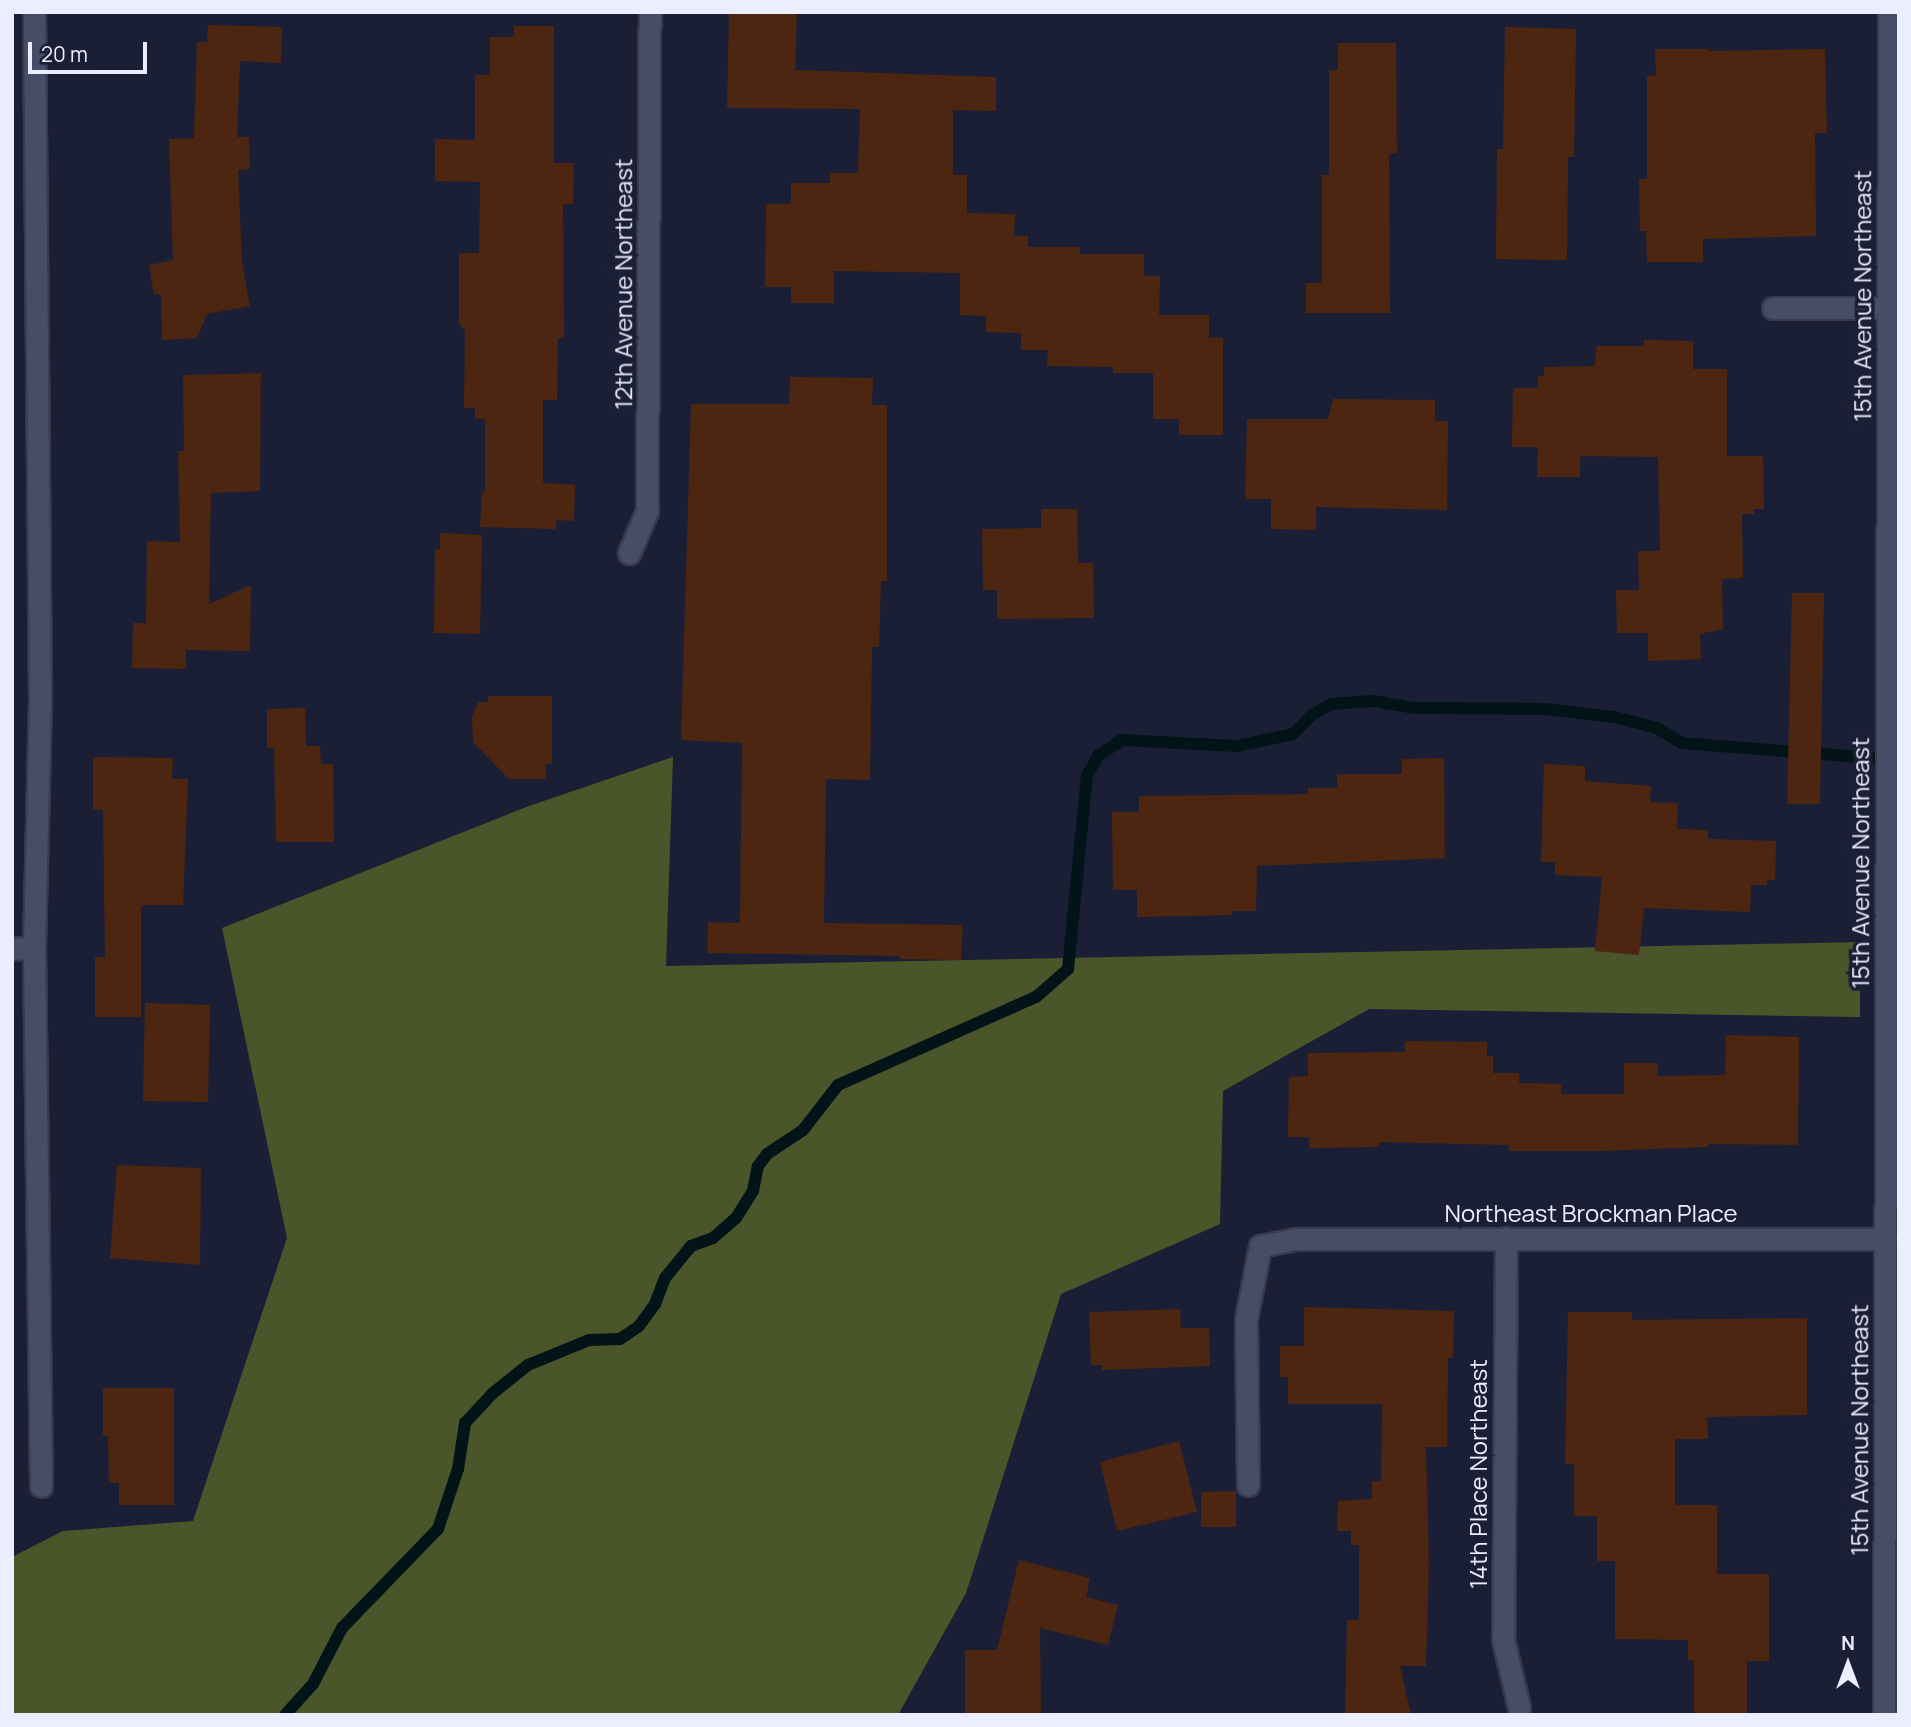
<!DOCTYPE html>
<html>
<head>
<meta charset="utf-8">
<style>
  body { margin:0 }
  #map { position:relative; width:1911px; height:1727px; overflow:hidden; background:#1b1f36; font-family:Manrope,sans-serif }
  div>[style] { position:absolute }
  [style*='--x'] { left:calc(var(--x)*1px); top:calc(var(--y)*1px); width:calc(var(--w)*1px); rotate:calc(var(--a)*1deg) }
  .forest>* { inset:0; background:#4a562a }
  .stream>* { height:12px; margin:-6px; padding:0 6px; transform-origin:6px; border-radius:6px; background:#021418 }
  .building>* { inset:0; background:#4d2611 }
  .roads { filter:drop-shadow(2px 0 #383b4e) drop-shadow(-2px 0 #383b4e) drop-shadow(0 2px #383b4e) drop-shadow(0 -2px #383b4e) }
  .service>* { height:21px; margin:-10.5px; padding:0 10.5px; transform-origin:10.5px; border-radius:10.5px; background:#484d67 }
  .minor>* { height:21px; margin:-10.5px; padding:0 10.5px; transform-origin:10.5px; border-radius:10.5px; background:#484d67 }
  .secondary>* { height:21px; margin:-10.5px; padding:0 10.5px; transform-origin:10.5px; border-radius:10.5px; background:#484d67 }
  span { translate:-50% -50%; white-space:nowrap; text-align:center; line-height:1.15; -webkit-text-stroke:7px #1b1f36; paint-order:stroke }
  .street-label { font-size:24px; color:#eaeefe }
  .frame { position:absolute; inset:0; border:14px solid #eaeefe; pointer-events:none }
  .north { position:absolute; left:1813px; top:1629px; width:70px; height:70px; -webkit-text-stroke:5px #1b1f36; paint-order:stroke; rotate:0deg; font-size:19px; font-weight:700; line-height:28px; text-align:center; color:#eaeefe }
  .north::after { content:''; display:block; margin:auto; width:24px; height:32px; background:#eaeefe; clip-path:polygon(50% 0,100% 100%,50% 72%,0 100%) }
  .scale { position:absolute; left:28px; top:42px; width:119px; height:32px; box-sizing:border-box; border:4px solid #eaeefe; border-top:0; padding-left:9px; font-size:21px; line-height:24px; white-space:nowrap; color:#eaeefe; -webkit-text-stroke:5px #1b1f36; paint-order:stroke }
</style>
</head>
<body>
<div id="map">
  <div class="forest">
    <i style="clip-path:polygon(673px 757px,666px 966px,1860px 942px,1860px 1017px,1369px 1009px,1223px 1091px,1220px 1224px,1061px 1294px,966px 1593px,898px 1715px,12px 1715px,12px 1557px,63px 1531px,193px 1521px,287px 1238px,222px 928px,529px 806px)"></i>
  </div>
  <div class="stream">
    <i style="--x:285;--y:1715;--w:42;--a:-47.9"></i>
    <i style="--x:313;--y:1684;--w:63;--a:-62.6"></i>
    <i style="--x:342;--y:1628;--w:138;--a:-45.9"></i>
    <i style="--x:438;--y:1529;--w:63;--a:-71.6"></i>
    <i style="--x:458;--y:1469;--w:47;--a:-81.3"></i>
    <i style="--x:465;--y:1423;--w:41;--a:-47"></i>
    <i style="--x:493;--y:1393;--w:45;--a:-38.7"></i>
    <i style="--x:528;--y:1365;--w:66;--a:-22.3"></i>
    <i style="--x:589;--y:1340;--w:31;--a:-2"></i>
    <i style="--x:620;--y:1339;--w:23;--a:-34"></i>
    <i style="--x:639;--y:1326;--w:27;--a:-54"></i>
    <i style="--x:655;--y:1304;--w:28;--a:-69"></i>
    <i style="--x:665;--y:1278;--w:41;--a:-50.9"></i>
    <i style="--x:691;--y:1246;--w:23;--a:-20"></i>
    <i style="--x:713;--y:1238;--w:30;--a:-41"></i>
    <i style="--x:736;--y:1218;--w:32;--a:-58"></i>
    <i style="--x:753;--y:1191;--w:25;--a:-79"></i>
    <i style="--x:758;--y:1166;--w:15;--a:-53"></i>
    <i style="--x:767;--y:1154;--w:43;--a:-33.7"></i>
    <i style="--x:803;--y:1130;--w:57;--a:-52.1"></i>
    <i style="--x:838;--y:1085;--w:217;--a:-24"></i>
    <i style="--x:1036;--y:997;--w:43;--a:-41.2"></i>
    <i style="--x:1068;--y:969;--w:194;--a:-84.4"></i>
    <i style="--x:1087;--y:776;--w:23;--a:-61"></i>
    <i style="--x:1098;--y:756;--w:29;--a:-34"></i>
    <i style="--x:1122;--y:740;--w:115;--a:3"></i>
    <i style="--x:1237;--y:746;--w:57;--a:-12.1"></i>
    <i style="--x:1293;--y:734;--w:27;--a:-45"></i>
    <i style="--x:1312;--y:715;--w:22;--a:-30"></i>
    <i style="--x:1331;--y:704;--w:42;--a:-4.1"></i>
    <i style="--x:1373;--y:701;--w:43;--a:9.5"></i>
    <i style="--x:1415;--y:708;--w:130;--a:0.4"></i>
    <i style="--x:1545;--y:709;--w:69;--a:6.6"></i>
    <i style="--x:1614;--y:717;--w:44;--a:14.3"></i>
    <i style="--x:1657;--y:728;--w:29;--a:31"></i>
    <i style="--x:1682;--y:743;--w:218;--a:4.5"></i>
  </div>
  <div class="building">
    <i style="clip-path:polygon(729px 12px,797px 12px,795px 70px,996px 77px,996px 111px,953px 110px,953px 175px,967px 175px,967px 213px,1015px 214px,1014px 236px,1028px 236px,1028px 247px,1080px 247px,1080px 254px,1144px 254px,1144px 276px,1160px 276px,1159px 315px,1209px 315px,1209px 338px,1223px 338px,1223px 435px,1179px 435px,1179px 419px,1153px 419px,1153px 373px,1113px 373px,1113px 367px,1047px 366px,1048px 350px,1021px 350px,1021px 333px,986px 332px,986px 316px,960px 315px,960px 273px,834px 271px,834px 303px,791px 303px,791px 287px,765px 287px,766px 204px,791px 204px,791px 183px,830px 183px,830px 173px,858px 173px,860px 109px,727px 108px)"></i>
    <i style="clip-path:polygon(208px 25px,282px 27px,281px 63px,240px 61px,237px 137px,249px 137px,250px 169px,238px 170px,242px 262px,250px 306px,207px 314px,197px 338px,162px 340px,161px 294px,154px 294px,149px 265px,173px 260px,169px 139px,194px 138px,197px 42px,207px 42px)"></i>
    <i style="clip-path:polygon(514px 26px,554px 26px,554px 163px,574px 163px,573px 204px,563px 204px,564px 338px,558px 338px,557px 400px,543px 400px,543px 483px,575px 485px,574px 521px,556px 520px,556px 529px,480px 527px,482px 491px,485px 492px,485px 419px,475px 419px,475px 408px,464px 408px,465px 330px,459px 324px,459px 253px,479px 253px,480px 182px,435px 181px,435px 139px,475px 140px,475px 75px,490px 75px,490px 37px,514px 37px)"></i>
    <i style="clip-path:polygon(1505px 27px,1576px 29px,1574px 157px,1568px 157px,1567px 260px,1496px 259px,1497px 149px,1503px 149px)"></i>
    <i style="clip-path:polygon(1338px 43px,1396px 43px,1397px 153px,1389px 153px,1390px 313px,1306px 313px,1306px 283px,1322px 283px,1322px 175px,1329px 175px,1329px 70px,1338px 70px)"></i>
    <i style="clip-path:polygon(1655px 49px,1709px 49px,1709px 51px,1825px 49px,1827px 133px,1815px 133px,1816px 236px,1703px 239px,1703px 262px,1647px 262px,1646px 231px,1640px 231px,1639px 179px,1647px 179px,1647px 76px,1656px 76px)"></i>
    <i style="clip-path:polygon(1644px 340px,1693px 341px,1693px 369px,1727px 369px,1727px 456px,1763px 456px,1764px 509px,1754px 509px,1754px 514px,1742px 514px,1743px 578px,1722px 579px,1723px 629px,1700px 634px,1701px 659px,1648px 661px,1648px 633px,1617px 633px,1616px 590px,1639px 590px,1638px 551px,1660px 551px,1658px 457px,1580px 456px,1580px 477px,1537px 477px,1538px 447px,1512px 447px,1513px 388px,1538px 388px,1538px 376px,1544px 376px,1544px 367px,1594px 366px,1597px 346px,1644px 346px)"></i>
    <i style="clip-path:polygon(261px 373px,260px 491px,211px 493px,209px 604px,251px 585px,250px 651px,186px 650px,186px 669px,132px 668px,133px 623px,146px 623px,147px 541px,180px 542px,178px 451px,184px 451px,183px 375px)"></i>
    <i style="clip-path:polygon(790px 377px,873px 378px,872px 405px,887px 405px,887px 581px,881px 581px,879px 647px,872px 647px,870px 780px,826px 779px,824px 923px,963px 925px,961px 960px,900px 959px,900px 956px,707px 953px,708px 922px,740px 923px,742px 743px,681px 740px,691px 404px,789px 404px)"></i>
    <i style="clip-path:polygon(1333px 399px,1435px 400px,1435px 421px,1448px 421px,1447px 510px,1316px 507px,1316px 530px,1271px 529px,1271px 499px,1245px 499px,1247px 419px,1328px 419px)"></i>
    <i style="clip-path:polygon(1041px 509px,1077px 509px,1078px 563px,1093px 563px,1094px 618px,997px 619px,997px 590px,983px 590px,982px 529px,1041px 528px)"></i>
    <i style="clip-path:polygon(440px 533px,482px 535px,480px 634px,434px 633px,435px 549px,440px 549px)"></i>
    <i style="clip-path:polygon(1792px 593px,1824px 593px,1820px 804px,1787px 804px)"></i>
    <i style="clip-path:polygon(488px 696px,552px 696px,552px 764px,546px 764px,546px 779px,509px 779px,473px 742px,472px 717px,478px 702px,488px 702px)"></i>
    <i style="clip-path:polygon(305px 708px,306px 746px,320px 746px,321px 764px,333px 764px,334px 842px,276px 842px,274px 748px,267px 748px,267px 709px)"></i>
    <i style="clip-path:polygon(93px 757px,173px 758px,172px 779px,188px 779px,183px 905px,141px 905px,141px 1017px,95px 1017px,95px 957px,105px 957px,103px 810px,93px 810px)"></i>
    <i style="clip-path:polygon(1444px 758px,1445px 858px,1257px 866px,1256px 911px,1232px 911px,1232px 915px,1137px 917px,1137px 890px,1113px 890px,1112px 812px,1139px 812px,1139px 796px,1308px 794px,1308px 788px,1337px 788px,1337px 774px,1402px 774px,1402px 759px)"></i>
    <i style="clip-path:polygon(1544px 764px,1585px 766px,1585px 781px,1651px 786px,1650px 802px,1678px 803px,1677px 829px,1708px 830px,1708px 839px,1776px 841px,1775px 880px,1767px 880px,1767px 885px,1751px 885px,1750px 912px,1644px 908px,1639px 955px,1595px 951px,1602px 877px,1555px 875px,1555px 862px,1541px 862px)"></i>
    <i style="clip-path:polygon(145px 1003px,210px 1005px,208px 1102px,143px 1101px)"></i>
    <i style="clip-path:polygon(1726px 1035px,1799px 1037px,1798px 1145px,1708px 1144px,1708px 1147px,1598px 1151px,1509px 1151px,1509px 1145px,1379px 1142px,1379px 1147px,1309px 1148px,1309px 1137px,1288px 1137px,1289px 1077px,1308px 1076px,1308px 1053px,1405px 1052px,1405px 1041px,1487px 1042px,1487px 1056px,1493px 1056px,1493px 1073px,1519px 1073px,1519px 1083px,1561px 1084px,1561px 1094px,1624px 1094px,1624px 1063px,1658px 1063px,1658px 1076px,1725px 1075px)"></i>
    <i style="clip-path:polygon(117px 1165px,201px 1168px,200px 1265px,110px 1258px)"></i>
    <i style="clip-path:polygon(1304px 1307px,1454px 1311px,1453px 1358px,1448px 1358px,1447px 1447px,1426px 1447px,1429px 1565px,1426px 1666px,1400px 1666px,1411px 1715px,1345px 1715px,1347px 1620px,1359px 1620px,1359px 1545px,1351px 1545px,1351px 1531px,1337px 1531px,1338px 1501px,1372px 1499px,1372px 1481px,1381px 1481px,1382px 1404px,1288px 1404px,1288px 1377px,1280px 1377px,1280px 1346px,1304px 1346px)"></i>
    <i style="clip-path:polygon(1180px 1309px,1181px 1328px,1209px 1328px,1210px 1366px,1102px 1370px,1102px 1365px,1091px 1365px,1089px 1312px)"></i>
    <i style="clip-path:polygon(1568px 1312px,1632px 1312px,1632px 1320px,1807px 1318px,1807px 1415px,1707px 1417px,1708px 1439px,1675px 1439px,1675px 1505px,1717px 1505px,1717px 1574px,1769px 1574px,1769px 1661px,1747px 1661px,1747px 1715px,1694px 1715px,1694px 1661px,1688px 1660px,1688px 1640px,1615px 1639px,1615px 1561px,1597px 1561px,1597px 1516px,1574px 1516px,1574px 1464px,1565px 1464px)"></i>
    <i style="clip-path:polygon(103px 1388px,174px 1388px,174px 1505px,119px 1505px,119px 1483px,109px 1483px,108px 1436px,103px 1436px)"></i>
    <i style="clip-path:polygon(1179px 1441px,1197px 1512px,1117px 1531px,1100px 1462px)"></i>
    <i style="clip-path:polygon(1236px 1491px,1236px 1527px,1201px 1527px,1201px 1492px)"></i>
    <i style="clip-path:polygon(1019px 1560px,1090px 1578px,1086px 1597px,1118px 1605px,1108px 1645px,1040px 1628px,1041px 1715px,965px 1715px,965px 1650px,997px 1650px)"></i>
  </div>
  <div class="roads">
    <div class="service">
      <i style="--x:1773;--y:308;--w:115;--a:0"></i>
      <i style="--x:1248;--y:1485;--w:166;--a:-90.7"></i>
      <i style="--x:1246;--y:1319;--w:74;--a:-79.1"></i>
      <i style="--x:1260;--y:1246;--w:37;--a:-11"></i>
    </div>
    <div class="minor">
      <i style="--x:34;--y:12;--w:689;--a:89.5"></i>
      <i style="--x:40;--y:701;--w:248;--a:91.4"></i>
      <i style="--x:34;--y:949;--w:537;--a:89.25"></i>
      <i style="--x:629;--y:553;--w:46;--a:-66.8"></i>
      <i style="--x:647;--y:511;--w:499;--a:-89.7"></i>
      <i style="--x:12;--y:948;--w:22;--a:3"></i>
      <i style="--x:1506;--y:1238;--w:401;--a:90.4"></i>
      <i style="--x:1503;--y:1639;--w:71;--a:76.9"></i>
      <i style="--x:1296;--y:1239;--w:590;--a:0"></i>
    </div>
    <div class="secondary">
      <i style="--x:1884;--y:1715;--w:1703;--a:-89.83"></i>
    </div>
  </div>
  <div class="street-label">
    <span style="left:623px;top:284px;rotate:-90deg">12th Avenue Northeast</span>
    <span style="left:1862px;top:296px;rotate:-90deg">15th Avenue Northeast</span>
    <span style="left:1860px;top:863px;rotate:-90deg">15th Avenue Northeast</span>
    <span style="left:1591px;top:1213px">Northeast Brockman Place</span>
    <span style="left:1859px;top:1430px;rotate:-90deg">15th Avenue Northeast</span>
    <span style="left:1478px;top:1474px;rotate:-90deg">14th Place Northeast</span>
  </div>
  <div class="frame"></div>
  <div class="north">N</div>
  <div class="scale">20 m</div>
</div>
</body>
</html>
